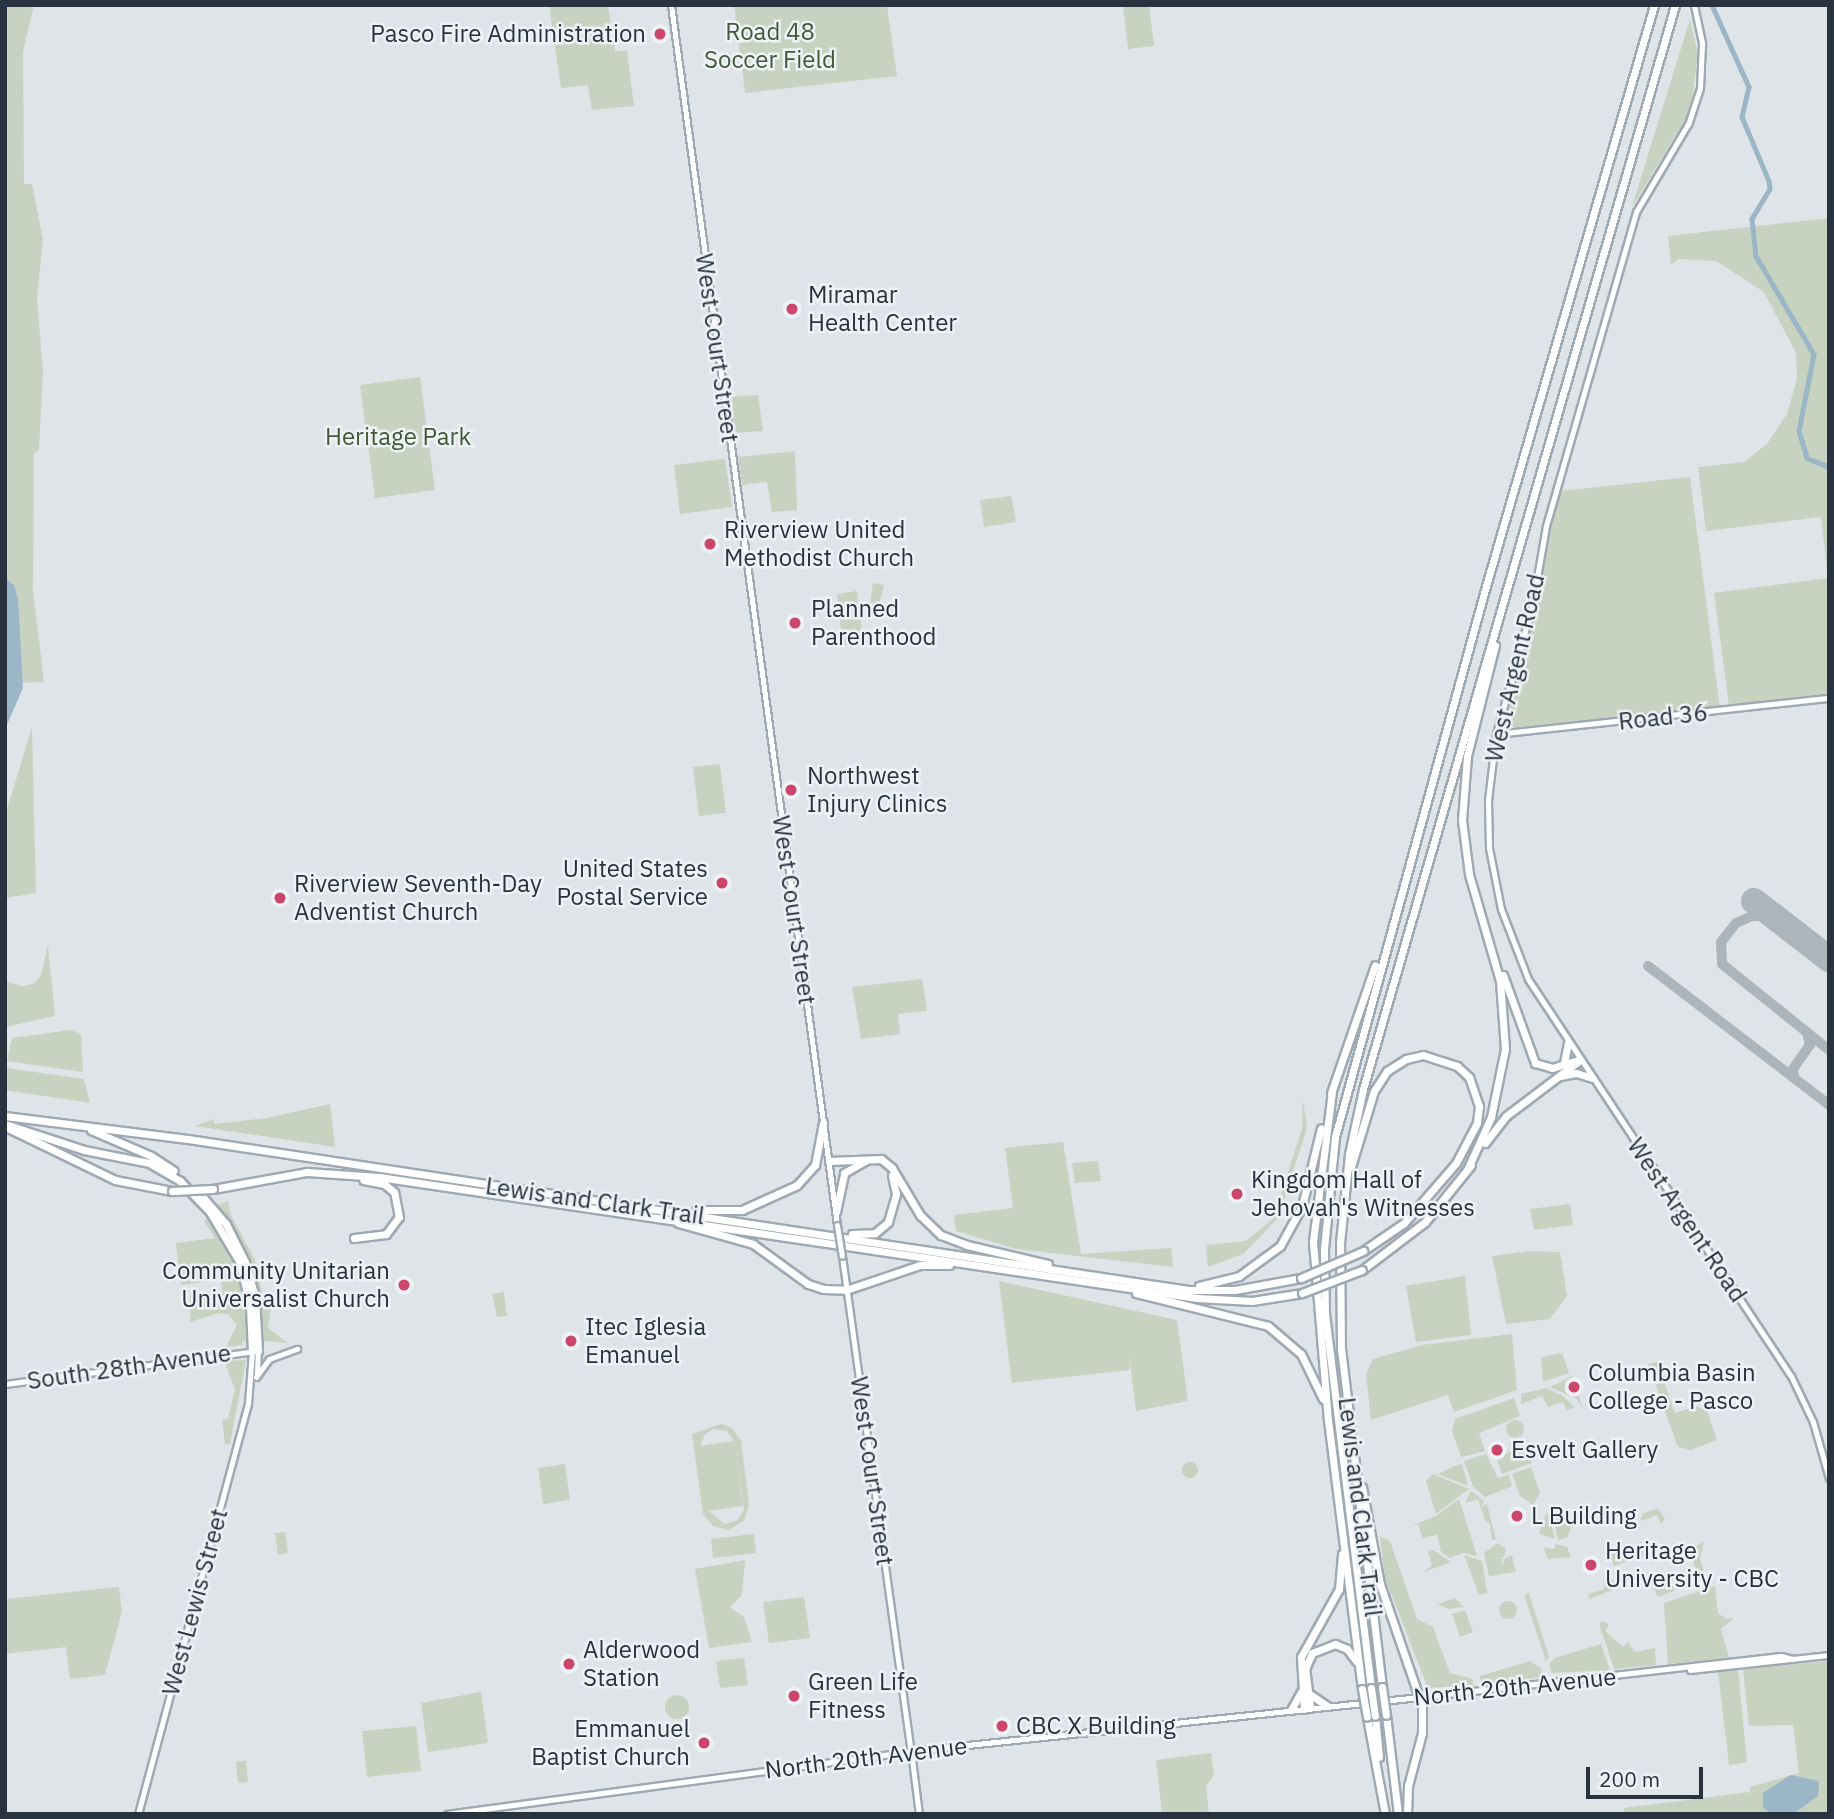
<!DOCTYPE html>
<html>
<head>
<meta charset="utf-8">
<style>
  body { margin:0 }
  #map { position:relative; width:1834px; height:1819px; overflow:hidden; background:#dfe4e8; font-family:"IBM Plex Sans",sans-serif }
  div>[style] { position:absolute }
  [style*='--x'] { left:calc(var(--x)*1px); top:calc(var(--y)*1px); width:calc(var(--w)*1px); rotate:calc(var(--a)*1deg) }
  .green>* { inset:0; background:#c7d2c0 }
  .round { border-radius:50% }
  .water>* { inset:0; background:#9ab6c7 }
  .canal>* { height:4.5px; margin:-2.25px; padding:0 2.25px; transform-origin:2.25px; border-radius:2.25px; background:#9ab6c7 }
  .taxiway>* { height:10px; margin:-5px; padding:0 5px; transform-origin:5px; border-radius:5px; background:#acb4bc }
  .runway>* { height:26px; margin:-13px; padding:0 13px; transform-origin:13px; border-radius:13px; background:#acb4bc }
  .roads { filter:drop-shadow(2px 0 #9ea9b3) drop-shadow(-2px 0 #9ea9b3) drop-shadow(0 2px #9ea9b3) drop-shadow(0 -2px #9ea9b3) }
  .secondary>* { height:5px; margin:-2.5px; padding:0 2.5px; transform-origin:2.5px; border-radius:2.5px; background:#fff }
  .primary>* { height:5px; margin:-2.5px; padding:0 2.5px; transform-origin:2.5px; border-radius:2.5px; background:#fff }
  .motorway>* { height:7px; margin:-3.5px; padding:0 3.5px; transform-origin:3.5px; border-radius:3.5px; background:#fff }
  .bridges { filter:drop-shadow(2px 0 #9ea9b3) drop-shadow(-2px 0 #9ea9b3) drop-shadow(0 2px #9ea9b3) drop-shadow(0 -2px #9ea9b3) }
  .primary-bridge>* { height:5px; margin:-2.5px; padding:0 2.5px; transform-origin:2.5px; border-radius:2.5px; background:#fff }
  .motorway-bridge>* { height:7px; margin:-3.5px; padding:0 3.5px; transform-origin:3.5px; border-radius:3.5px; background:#fff }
  .dots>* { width:19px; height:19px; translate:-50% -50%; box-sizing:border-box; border:4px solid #eef2f6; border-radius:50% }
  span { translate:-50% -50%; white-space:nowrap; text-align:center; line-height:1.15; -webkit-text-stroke:5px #eef2f6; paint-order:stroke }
  .park-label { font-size:24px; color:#415a36 }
  .poi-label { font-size:24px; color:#28333f }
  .right { translate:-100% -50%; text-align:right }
  .left { translate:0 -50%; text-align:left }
  .street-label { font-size:24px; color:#28333f }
  .frame { position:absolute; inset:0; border:7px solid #28333f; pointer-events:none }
  .scale { position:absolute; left:1586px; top:1767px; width:117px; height:32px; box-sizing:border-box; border:4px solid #28333f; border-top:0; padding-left:9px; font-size:21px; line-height:24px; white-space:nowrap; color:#28333f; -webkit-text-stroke:5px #eef2f6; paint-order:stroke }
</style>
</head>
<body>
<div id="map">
  <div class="green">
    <i style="clip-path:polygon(5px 5px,34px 5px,23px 52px,24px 184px,32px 184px,43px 240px,37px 298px,43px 372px,39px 450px,34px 453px,33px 591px,44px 682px,15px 683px,5px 654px)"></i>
    <i style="clip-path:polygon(549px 5px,608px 5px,615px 51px,627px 51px,634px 106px,592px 110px,588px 85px,561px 88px)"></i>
    <i style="clip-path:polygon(734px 5px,887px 5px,897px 76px,745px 93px)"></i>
    <i style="clip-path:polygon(1123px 5px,1149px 5px,1154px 46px,1128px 49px)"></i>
    <i style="clip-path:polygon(1690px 19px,1698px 55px,1692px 100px,1686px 118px,1632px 207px)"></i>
    <i style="clip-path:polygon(1829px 218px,1829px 693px,1729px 706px,1714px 593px,1828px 578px,1821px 517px,1706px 531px,1698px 467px,1744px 462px,1767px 444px,1787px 414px,1797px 379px,1796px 353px,1764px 292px,1716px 261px,1678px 259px,1671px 265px,1668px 236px)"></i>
    <i style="clip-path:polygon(420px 377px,435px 490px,375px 498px,360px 385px)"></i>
    <i style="clip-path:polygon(758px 395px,763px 431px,735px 433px,729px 397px)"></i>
    <i style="clip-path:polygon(795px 451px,797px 510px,772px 512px,767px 482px,742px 485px,738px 457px)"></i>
    <i style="clip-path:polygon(725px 459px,732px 507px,680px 514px,674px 465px)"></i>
    <i style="clip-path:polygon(1690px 477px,1720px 709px,1505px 728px,1560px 491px)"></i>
    <i style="clip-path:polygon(1011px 496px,1016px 522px,984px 527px,980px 500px)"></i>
    <i style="clip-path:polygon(873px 583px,884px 585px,879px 605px,870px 603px)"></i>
    <i style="clip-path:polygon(857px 591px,863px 643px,843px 645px,837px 594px)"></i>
    <i style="clip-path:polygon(32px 727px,36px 893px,5px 898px,5px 816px)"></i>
    <i style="clip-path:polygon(720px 764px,726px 813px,699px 816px,693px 767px)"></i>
    <i style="clip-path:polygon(48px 945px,55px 1016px,5px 1027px,5px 981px,22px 986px,34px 984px,41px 975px)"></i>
    <i style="clip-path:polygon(922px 979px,927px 1011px,898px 1014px,900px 1034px,861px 1039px,852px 987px)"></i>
    <i style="clip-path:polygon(71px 1030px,81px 1034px,83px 1072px,7px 1061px,12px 1038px)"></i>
    <i style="clip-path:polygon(6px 1068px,84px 1079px,90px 1103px,5px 1090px)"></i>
    <i style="clip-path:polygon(1303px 1100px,1307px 1128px,1278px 1218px,1243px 1254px,1208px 1267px,1206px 1245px,1246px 1241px,1273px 1219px,1302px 1129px)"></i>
    <i style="clip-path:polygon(330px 1104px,335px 1147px,195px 1126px,214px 1119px,215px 1124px,267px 1118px)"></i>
    <i style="clip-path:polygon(1063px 1142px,1081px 1254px,1171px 1248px,1173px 1267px,1016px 1249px,956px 1231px,954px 1215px,1013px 1208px,1005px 1148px)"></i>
    <i style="clip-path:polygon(1098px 1161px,1101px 1181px,1075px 1183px,1072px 1163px)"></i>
    <i style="clip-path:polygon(228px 1201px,230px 1213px,255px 1260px,264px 1302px,271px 1307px,268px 1328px,288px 1343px,264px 1341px,252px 1272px,217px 1205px)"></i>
    <i style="clip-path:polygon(1570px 1204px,1573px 1225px,1534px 1230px,1530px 1209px)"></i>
    <i style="clip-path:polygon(208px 1217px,232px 1257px,242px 1284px,248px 1342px,243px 1340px,242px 1345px,226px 1347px,237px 1325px,228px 1314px,218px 1313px,190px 1322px,190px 1295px,222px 1291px,221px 1280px,181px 1285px,176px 1243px,215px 1238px,204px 1221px)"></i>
    <i style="clip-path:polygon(1530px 1251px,1560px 1252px,1567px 1296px,1550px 1319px,1506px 1324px,1492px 1256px)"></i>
    <i style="clip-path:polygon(1465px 1276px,1471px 1335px,1416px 1342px,1406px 1286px)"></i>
    <i style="clip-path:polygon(999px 1281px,1177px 1320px,1188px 1401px,1136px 1411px,1129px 1354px,1130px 1370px,1012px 1383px)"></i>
    <i style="clip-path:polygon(504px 1292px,507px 1316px,497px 1317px,492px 1294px)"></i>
    <i style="clip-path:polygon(1512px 1334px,1517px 1390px,1454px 1412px,1448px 1395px,1371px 1420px,1366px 1374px,1373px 1359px,1422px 1345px)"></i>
    <i style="clip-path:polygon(1562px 1353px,1569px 1373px,1543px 1382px,1541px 1357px)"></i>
    <i style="clip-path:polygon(246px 1360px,230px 1444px,225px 1444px,222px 1420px,228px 1419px,235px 1389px,224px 1361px)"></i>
    <i style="clip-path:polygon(1657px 1362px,1675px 1413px,1696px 1406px,1707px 1411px,1717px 1440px,1691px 1450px,1678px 1447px,1648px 1364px)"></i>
    <i style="clip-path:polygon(1572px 1376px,1583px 1409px,1577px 1399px,1550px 1387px)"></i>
    <i style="clip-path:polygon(1546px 1388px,1561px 1395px,1575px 1407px,1567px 1410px,1563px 1402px,1548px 1407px,1542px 1396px,1521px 1404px,1521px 1394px)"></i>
    <i style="clip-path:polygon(1514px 1398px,1520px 1416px,1479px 1433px,1485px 1451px,1461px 1457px,1452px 1431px,1455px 1419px)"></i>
    <i class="round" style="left:1506px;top:1420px;width:18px;height:18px"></i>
    <i style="clip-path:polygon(evenodd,721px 1424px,732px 1428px,741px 1441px,749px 1504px,744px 1521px,728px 1530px,713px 1526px,703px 1514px,692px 1434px,721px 1424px,714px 1429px,727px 1431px,734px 1441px,700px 1446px,705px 1434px,714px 1429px,721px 1424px,735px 1446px,744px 1509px,738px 1520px,724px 1524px,709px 1511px,743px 1506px,735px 1446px)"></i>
    <i style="clip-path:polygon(1521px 1439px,1532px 1463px,1502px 1474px,1496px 1457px,1512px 1451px,1509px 1444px)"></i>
    <i style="clip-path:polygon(1486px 1454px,1498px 1478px,1509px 1475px,1512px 1486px,1485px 1497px,1473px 1487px,1464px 1461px)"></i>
    <i class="round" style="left:1182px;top:1462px;width:16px;height:16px"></i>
    <i style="clip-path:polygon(565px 1464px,570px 1500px,543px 1504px,538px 1468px)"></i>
    <i style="clip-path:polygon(1462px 1464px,1468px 1486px,1438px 1474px,1455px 1466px)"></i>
    <i style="clip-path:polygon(1531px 1467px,1540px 1493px,1533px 1505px,1520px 1496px,1512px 1474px)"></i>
    <i style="clip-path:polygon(1433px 1474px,1469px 1489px,1436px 1514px,1426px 1481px)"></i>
    <i style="clip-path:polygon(1471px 1491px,1484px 1501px,1481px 1507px,1487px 1504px,1496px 1539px,1492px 1541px,1490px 1524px,1485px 1520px,1478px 1499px,1465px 1503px)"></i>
    <i style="clip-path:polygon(1459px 1499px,1477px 1556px,1463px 1553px,1450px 1558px,1441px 1552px,1437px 1534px,1423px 1539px,1418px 1524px,1406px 1528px,1436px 1516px)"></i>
    <i style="clip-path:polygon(1551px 1506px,1560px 1518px,1570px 1515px,1573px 1523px,1567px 1538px,1558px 1540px)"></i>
    <i style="clip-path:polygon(1658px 1508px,1665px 1519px,1661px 1524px,1657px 1515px,1641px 1521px,1642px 1514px)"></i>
    <i style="clip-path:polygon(1546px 1513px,1548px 1514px,1555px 1539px,1539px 1534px)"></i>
    <i style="clip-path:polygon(285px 1532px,288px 1553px,278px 1555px,275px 1533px)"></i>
    <i style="clip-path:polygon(754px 1534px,756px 1553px,713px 1558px,711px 1539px)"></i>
    <i style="clip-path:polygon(1380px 1536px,1390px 1541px,1417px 1619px,1433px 1627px,1450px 1673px,1473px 1679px,1473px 1685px,1428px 1688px,1385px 1578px)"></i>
    <i style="clip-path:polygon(1642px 1542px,1646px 1555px,1614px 1566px,1610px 1553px)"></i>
    <i style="clip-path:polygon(1704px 1542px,1700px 1559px,1707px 1581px,1702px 1583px,1688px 1550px)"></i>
    <i style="clip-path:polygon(1498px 1543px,1506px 1549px,1504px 1557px,1490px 1560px,1503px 1558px,1501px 1568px,1505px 1558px,1512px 1556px,1516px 1572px,1489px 1576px,1484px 1553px)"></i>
    <i style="clip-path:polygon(1556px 1544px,1567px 1547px,1571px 1557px,1548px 1559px,1544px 1548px,1554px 1549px)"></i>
    <i style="clip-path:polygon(1433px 1550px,1451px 1562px,1421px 1573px,1432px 1566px,1428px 1552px)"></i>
    <i style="clip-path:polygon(1464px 1555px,1482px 1561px,1487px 1593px,1479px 1595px)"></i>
    <i style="clip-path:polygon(745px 1560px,742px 1595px,730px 1607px,744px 1617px,752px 1642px,709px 1648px,695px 1569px)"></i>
    <i style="clip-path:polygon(1671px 1577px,1674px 1591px,1658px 1597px,1654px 1589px,1663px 1578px)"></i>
    <i style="clip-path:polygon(1612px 1578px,1615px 1589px,1590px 1599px,1588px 1594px,1604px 1589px,1605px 1581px)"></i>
    <i style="clip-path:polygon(1715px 1586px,1718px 1613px,1726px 1619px,1734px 1618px,1721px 1629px,1729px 1658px,1668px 1664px,1664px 1603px)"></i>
    <i style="clip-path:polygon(119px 1587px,122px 1611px,105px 1675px,70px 1679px,66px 1647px,5px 1654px,5px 1599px)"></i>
    <i style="clip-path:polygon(1529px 1593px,1549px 1657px,1546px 1661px,1524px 1595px)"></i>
    <i style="clip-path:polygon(804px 1597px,810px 1638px,769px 1643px,763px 1602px)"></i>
    <i style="clip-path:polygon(1455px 1598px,1464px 1607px,1449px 1609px,1438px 1604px)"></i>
    <i class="round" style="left:1499px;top:1601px;width:18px;height:18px"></i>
    <i style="clip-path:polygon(1465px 1610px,1473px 1632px,1460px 1637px,1452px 1614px)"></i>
    <i style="clip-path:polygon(1604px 1621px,1609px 1625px,1605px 1631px,1623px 1647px,1628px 1642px,1635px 1652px,1655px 1648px,1656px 1665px,1614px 1669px,1599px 1623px)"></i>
    <i style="clip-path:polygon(1601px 1644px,1610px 1670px,1552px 1673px,1549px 1664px,1555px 1658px)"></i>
    <i style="clip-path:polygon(744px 1658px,748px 1685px,720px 1688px,716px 1661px)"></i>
    <i style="clip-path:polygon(1530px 1661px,1541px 1668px,1542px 1677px,1481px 1684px,1480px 1676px)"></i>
    <i style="clip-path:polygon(1829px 1661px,1829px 1814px,1624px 1814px,1624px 1808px,1750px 1792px,1750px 1787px,1799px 1773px,1793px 1725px,1749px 1726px,1743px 1669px)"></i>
    <i style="clip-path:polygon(1738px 1670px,1747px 1762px,1729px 1765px,1718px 1672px)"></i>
    <i style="clip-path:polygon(481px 1692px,488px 1743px,428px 1752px,421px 1703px)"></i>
    <i class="round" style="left:665px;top:1695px;width:24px;height:24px"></i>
    <i style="clip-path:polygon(416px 1726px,421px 1771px,367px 1777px,362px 1731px)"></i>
    <i style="clip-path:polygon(1211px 1753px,1214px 1775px,1206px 1786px,1209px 1814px,1162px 1814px,1156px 1760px)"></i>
    <i style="clip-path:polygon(246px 1761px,248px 1782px,238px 1783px,236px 1762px)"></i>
  </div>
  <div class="water">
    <i style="clip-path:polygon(5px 578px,14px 585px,18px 599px,23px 688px,5px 729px)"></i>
    <i style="clip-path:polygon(1791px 1775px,1819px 1781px,1818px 1796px,1793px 1814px,1770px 1814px,1763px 1807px,1763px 1793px)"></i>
  </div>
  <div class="canal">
    <i style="--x:1712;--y:5;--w:90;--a:65.7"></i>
    <i style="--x:1749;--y:87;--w:31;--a:103"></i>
    <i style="--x:1742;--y:117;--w:69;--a:67.1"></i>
    <i style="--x:1769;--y:181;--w:8;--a:83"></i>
    <i style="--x:1770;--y:189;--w:35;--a:121"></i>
    <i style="--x:1752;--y:219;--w:37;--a:84"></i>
    <i style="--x:1756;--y:256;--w:114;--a:59.4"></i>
    <i style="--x:1814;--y:354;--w:78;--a:101"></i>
    <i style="--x:1799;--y:431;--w:28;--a:73"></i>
    <i style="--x:1807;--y:458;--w:24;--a:22"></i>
  </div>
  <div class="taxiway">
    <i style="--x:1774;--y:916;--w:22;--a:180"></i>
    <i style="--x:1752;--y:916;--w:17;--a:156"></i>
    <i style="--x:1736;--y:923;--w:24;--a:128"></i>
    <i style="--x:1721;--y:942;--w:22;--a:87"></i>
    <i style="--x:1722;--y:964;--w:137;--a:38.8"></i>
    <i style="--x:1648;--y:966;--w:228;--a:37.5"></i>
    <i style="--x:1794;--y:1078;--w:9;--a:-96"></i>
    <i style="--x:1793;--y:1069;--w:29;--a:-55"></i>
    <i style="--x:1810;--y:1045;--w:12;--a:-104"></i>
  </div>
  <div class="runway">
    <i style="--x:1754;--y:901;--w:95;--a:37.7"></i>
  </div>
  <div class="roads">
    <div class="secondary">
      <i style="--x:1694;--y:5;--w:40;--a:78"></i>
      <i style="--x:1702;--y:44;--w:44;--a:92.6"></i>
      <i style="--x:1700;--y:88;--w:38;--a:108"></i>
      <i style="--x:1688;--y:124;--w:102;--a:120.6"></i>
      <i style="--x:1636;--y:212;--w:327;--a:106"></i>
      <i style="--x:1546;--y:526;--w:81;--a:99.9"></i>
      <i style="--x:1532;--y:606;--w:133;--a:105.7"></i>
      <i style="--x:1496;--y:734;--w:66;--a:96.9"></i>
      <i style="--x:1488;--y:800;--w:48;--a:88.8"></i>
      <i style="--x:1489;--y:848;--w:62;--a:78.9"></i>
      <i style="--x:1501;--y:909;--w:75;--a:68.9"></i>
      <i style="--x:1528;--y:979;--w:476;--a:56.5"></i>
      <i style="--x:1791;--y:1376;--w:51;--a:64.4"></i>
      <i style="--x:1813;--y:1422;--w:58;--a:74.1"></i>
      <i style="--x:1496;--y:734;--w:335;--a:-6.2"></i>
      <i style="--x:5;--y:1384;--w:252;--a:-7.5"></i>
      <i style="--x:1690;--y:1670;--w:140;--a:-6.2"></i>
      <i style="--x:1420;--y:1697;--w:363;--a:-6.5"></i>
      <i style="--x:1781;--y:1656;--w:12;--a:14"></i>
      <i style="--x:911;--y:1751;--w:64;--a:82.8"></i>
    </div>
    <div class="primary">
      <i style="--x:671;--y:5;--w:1231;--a:82.25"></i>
      <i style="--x:842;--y:1256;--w:500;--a:82.1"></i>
      <i style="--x:257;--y:1374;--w:23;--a:-88"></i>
      <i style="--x:256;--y:1377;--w:22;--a:-54"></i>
      <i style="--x:269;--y:1359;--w:30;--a:-20"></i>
      <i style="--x:138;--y:1814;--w:424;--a:-75"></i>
      <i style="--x:248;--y:1404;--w:53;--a:-85.7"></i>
      <i style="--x:447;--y:1814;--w:468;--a:-7.7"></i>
      <i style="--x:911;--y:1751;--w:512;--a:-6.06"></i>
    </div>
    <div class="motorway">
      <i style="--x:1503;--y:975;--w:94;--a:70"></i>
      <i style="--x:1535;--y:1063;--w:18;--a:16"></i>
      <i style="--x:1552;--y:1068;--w:28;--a:-17"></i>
      <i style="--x:1564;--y:1063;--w:21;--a:-79"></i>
      <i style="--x:1560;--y:1076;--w:16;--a:-11"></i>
      <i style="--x:1576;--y:1073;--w:17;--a:17"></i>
      <i style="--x:1332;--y:1091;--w:152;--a:97.2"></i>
      <i style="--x:1313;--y:1242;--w:179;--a:85.2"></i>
      <i style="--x:1328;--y:1420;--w:271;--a:82.8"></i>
      <i style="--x:1331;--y:1093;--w:135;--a:-71"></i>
      <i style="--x:5;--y:1116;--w:184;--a:7.2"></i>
      <i style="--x:188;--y:1139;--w:1012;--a:8.58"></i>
      <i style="--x:1189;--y:1290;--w:46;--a:0"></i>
      <i style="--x:1235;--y:1290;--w:67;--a:-10.3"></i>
      <i style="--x:5;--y:1124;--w:83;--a:18.2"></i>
      <i style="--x:84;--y:1150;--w:66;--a:11.3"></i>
      <i style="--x:149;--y:1163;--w:36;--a:30"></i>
      <i style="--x:180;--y:1181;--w:43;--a:45.9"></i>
      <i style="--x:210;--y:1212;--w:59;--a:59.5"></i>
      <i style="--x:240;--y:1263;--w:44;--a:76.9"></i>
      <i style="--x:250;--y:1306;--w:45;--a:87.5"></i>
      <i style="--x:6;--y:1127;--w:121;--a:25.9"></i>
      <i style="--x:115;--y:1180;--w:58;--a:10.9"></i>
      <i style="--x:91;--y:1130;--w:65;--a:23.4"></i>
      <i style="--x:151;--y:1156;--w:27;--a:33"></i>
      <i style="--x:1485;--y:1143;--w:34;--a:-52"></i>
      <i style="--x:1506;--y:1116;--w:93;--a:-37.1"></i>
      <i style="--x:829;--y:1161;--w:52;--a:-2.2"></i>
      <i style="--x:881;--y:1159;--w:14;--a:39"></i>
      <i style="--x:892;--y:1168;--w:55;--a:59.2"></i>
      <i style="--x:920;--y:1215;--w:29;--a:44"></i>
      <i style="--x:941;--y:1235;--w:28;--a:21"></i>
      <i style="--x:967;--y:1245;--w:83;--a:13.2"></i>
      <i style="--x:1351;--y:1167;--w:79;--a:-73.2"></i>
      <i style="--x:1374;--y:1091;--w:24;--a:-57"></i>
      <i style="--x:1387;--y:1071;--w:22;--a:-32"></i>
      <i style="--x:1406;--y:1059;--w:17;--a:-13"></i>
      <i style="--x:1423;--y:1055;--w:36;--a:18"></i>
      <i style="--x:1457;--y:1066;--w:16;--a:43"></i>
      <i style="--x:1469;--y:1077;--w:31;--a:71"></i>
      <i style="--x:1479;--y:1106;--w:17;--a:97"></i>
      <i style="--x:1477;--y:1123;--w:45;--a:117.7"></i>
      <i style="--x:1456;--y:1163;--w:79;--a:130.9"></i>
      <i style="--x:1404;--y:1223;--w:50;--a:145.7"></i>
      <i style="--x:1468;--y:1168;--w:56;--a:-65.7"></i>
      <i style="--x:1491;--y:1117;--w:69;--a:-78.4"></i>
      <i style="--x:1505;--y:1049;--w:68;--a:-94.2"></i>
      <i style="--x:1500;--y:981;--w:111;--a:-106.2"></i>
      <i style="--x:1469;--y:874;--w:54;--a:-97.4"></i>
      <i style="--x:1462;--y:820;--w:64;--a:-85.5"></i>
      <i style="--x:1467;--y:756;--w:114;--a:-75.8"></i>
      <i style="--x:213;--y:1189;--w:96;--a:-10.3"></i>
      <i style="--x:307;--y:1172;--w:72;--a:4"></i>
      <i style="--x:379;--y:1177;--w:827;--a:8.41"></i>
      <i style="--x:1197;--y:1298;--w:55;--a:3.1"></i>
      <i style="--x:1252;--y:1301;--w:51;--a:-9.1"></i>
      <i style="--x:201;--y:1195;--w:38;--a:49"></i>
      <i style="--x:226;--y:1224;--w:42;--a:63.4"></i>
      <i style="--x:245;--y:1262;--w:36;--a:74"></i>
      <i style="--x:255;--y:1297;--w:54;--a:86.8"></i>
      <i style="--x:696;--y:1210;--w:46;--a:0"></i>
      <i style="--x:742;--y:1210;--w:60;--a:-24.4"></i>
      <i style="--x:797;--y:1185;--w:27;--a:-48"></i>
      <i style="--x:815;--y:1165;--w:43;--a:-79.2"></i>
      <i style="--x:836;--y:1212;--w:40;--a:-78"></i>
      <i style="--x:844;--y:1173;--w:24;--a:-30"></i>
      <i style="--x:678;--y:1223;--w:78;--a:15.6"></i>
      <i style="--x:753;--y:1244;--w:68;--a:36"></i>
      <i style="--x:808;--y:1284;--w:16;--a:18"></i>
      <i style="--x:823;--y:1289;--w:23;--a:2"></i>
      <i style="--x:846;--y:1290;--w:78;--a:-18.7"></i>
      <i style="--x:920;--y:1265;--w:29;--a:0"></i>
      <i style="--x:852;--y:1234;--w:23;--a:-2"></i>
      <i style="--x:875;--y:1233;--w:17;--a:-40"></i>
      <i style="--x:888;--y:1222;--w:29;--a:-74"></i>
      <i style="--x:896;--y:1194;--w:19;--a:-102"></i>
      <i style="--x:354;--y:1238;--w:32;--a:-7"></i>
      <i style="--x:386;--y:1234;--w:21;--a:-53"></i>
      <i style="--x:399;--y:1217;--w:25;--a:-101"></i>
      <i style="--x:394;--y:1192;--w:13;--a:-141"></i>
      <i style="--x:384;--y:1184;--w:21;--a:-169"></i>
      <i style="--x:1362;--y:1270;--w:79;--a:-37.3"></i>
      <i style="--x:1425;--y:1222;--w:73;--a:-51.1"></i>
      <i style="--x:1199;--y:1286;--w:41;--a:-14"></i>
      <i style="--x:1239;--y:1276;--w:51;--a:-36.2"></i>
      <i style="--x:1280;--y:1246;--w:46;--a:-61.2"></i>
      <i style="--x:1302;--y:1206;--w:80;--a:-76.3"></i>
      <i style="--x:1136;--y:1293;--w:136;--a:14"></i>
      <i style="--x:1268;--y:1326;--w:43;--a:40.3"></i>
      <i style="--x:1301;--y:1354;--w:50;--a:63.9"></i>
      <i style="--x:1362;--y:1487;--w:99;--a:79.5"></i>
      <i style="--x:1380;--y:1584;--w:129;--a:71"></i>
      <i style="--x:1422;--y:1706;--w:27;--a:90"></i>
      <i style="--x:1422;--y:1733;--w:55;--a:104.8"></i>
      <i style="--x:1408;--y:1786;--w:28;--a:92"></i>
      <i style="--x:1382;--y:1687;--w:339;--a:-96.9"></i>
      <i style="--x:1341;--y:1350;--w:107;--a:-90.5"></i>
      <i style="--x:1340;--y:1243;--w:89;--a:-84.2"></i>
      <i style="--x:1349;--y:1154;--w:66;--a:-77.8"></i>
      <i style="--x:1363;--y:1089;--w:1128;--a:-73.94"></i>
      <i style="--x:1371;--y:1688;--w:377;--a:-97"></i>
      <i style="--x:1325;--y:1314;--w:65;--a:-90.9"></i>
      <i style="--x:1324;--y:1249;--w:113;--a:-84.4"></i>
      <i style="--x:1335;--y:1137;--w:564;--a:-74.68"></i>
      <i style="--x:1484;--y:593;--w:612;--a:-73.87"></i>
      <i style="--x:1308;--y:1693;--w:23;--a:34"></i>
      <i style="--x:1310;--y:1708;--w:39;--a:-97"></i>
      <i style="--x:1305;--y:1669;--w:17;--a:-66"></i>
      <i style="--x:1312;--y:1653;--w:25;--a:-21"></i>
      <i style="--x:1335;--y:1644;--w:13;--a:23"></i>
      <i style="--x:1347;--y:1649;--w:15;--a:53"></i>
      <i style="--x:1304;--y:1709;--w:52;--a:-93.3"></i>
      <i style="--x:1301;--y:1657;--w:78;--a:-60.8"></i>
      <i style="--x:1339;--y:1589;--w:35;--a:-85"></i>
      <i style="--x:1291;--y:1710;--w:21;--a:-61"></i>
      <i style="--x:1386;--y:1715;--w:100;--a:83.1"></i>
      <i style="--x:1375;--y:1716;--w:41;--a:84.4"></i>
      <i style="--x:1367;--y:1717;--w:99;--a:79.5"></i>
    </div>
  </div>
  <div class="bridges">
    <div class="primary-bridge">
      <i style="--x:837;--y:1225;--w:31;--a:81"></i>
    </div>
    <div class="motorway-bridge">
      <i style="--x:172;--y:1191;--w:41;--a:-2.8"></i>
      <i style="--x:1301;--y:1278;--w:68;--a:-23.5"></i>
      <i style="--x:1302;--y:1293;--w:64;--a:-21"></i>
      <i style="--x:1382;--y:1687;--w:28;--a:82"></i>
      <i style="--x:1371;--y:1688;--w:28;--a:82"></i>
      <i style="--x:1362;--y:1689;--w:28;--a:80"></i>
    </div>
  </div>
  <div class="dots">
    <i style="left:660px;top:34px;background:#cb466a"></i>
    <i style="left:792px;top:309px;background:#cb466a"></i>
    <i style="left:710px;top:544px;background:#cb466a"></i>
    <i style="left:795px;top:623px;background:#cb466a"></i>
    <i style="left:791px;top:790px;background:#cb466a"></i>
    <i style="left:722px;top:883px;background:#cb466a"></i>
    <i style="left:280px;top:898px;background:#cb466a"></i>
    <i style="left:1237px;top:1194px;background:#cb466a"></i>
    <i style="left:404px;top:1285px;background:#cb466a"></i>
    <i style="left:571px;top:1341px;background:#cb466a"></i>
    <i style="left:1574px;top:1387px;background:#cb466a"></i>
    <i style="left:1497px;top:1450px;background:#cb466a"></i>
    <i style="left:1517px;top:1516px;background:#cb466a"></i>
    <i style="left:1591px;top:1565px;background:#cb466a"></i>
    <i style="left:569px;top:1664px;background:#cb466a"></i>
    <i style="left:794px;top:1696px;background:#cb466a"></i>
    <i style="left:1002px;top:1726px;background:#cb466a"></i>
    <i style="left:704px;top:1743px;background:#cb466a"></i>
  </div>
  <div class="park-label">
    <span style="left:770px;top:46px">Road 48<br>Soccer Field</span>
    <span style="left:398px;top:437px">Heritage Park</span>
  </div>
  <div class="poi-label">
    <span class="right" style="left:646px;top:34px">Pasco Fire Administration</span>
    <span class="left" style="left:808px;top:309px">Miramar<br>Health Center</span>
    <span class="left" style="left:724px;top:544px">Riverview United<br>Methodist Church</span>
    <span class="left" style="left:811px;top:623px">Planned<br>Parenthood</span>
    <span class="left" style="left:807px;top:790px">Northwest<br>Injury Clinics</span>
    <span class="right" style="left:708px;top:883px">United States<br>Postal Service</span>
    <span class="left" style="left:294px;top:898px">Riverview Seventh-Day<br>Adventist Church</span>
    <span class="left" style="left:1251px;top:1194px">Kingdom Hall of<br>Jehovah's Witnesses</span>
    <span class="right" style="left:390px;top:1285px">Community Unitarian<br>Universalist Church</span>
    <span class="left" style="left:585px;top:1341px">Itec Iglesia<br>Emanuel</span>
    <span class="left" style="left:1588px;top:1387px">Columbia Basin<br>College - Pasco</span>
    <span class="left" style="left:1511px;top:1450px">Esvelt Gallery</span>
    <span class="left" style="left:1531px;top:1516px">L Building</span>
    <span class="left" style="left:1605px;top:1565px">Heritage<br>University - CBC</span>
    <span class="left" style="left:583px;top:1664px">Alderwood<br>Station</span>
    <span class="left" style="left:808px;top:1696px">Green Life<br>Fitness</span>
    <span class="left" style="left:1016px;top:1726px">CBC X Building</span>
    <span class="right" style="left:690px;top:1743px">Emmanuel<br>Baptist Church</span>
  </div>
  <div class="street-label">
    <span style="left:717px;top:348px;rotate:82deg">West Court Street</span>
    <span style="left:1515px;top:668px;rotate:-77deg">West Argent Road</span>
    <span style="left:1663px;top:717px;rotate:-6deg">Road 36</span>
    <span style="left:794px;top:910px;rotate:82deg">West Court Street</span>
    <span style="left:595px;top:1201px;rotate:8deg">Lewis and Clark Trail</span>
    <span style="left:1687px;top:1220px;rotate:56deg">West Argent Road</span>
    <span style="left:129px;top:1367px;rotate:-8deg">South 28th Avenue</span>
    <span style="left:872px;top:1471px;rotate:82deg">West Court Street</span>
    <span style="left:1360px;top:1507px;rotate:83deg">Lewis and Clark Trail</span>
    <span style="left:195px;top:1602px;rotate:-75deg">West Lewis Street</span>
    <span style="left:1515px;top:1687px;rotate:-6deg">North 20th Avenue</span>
    <span style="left:866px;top:1758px;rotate:-7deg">North 20th Avenue</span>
  </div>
  <div class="frame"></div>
  <div class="scale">200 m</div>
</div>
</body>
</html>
